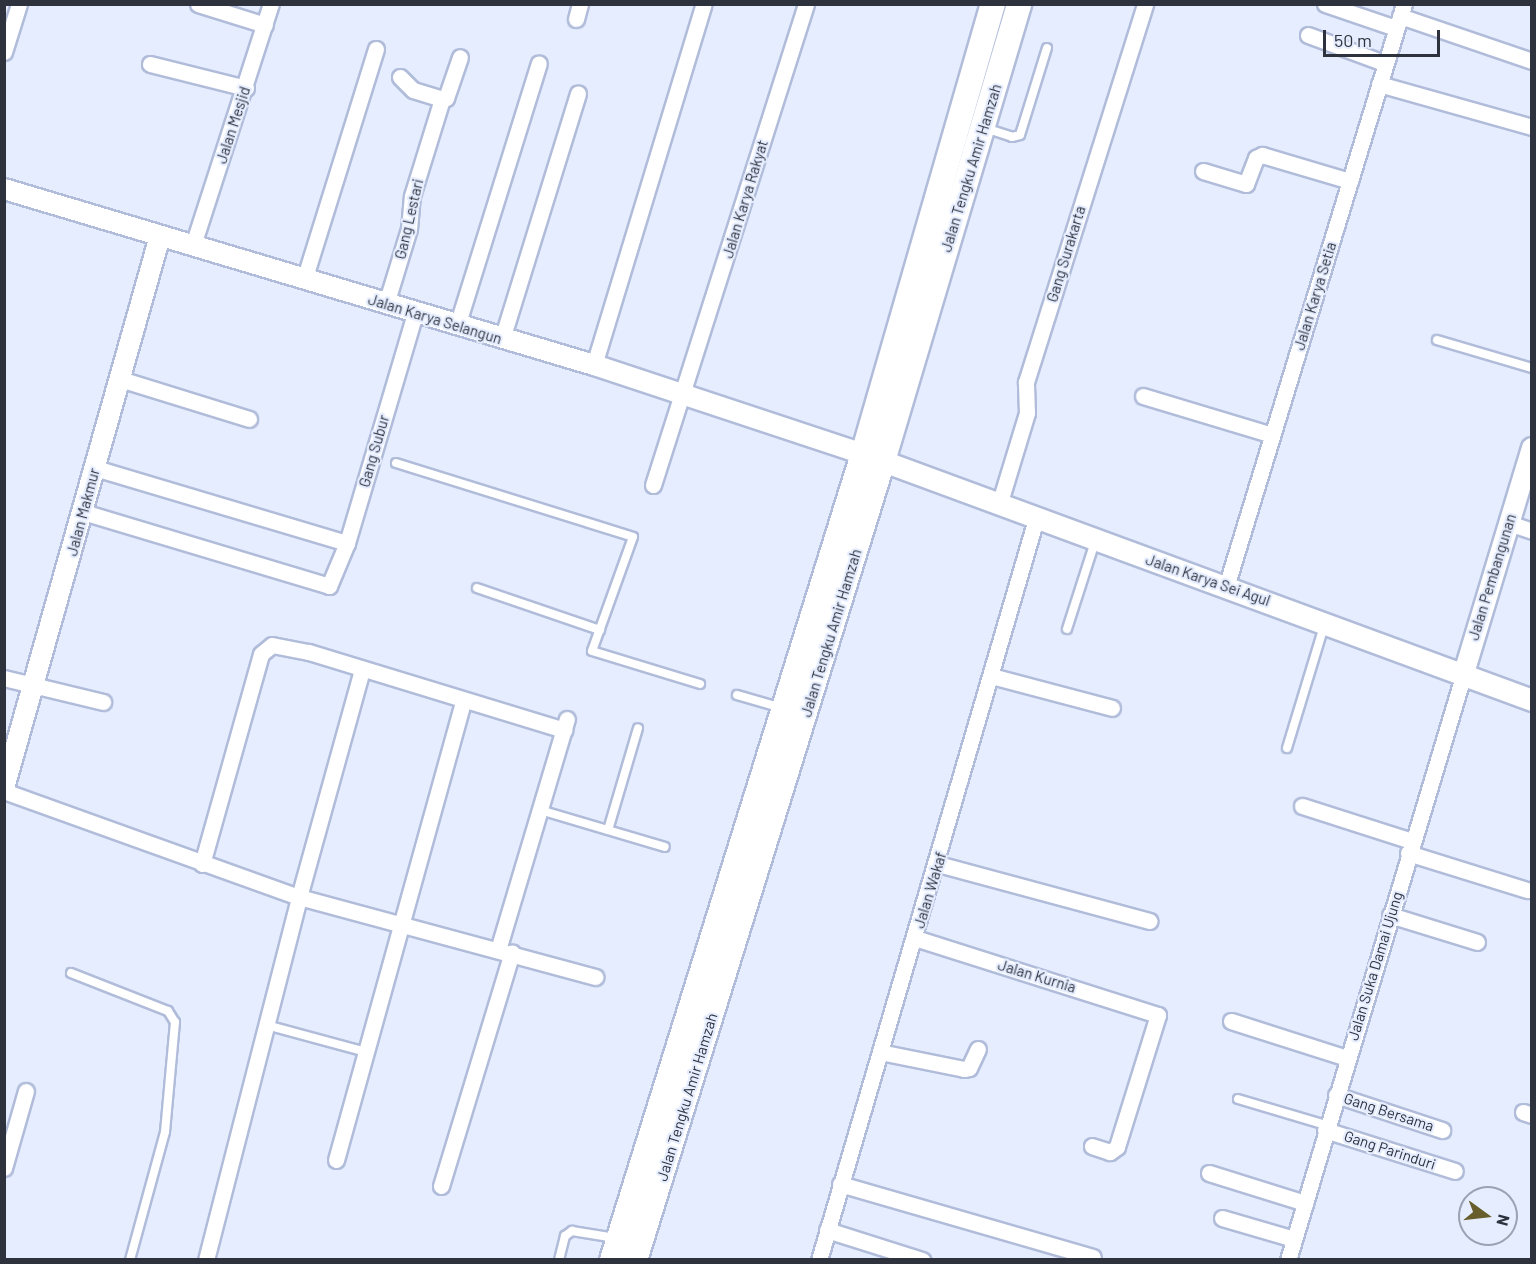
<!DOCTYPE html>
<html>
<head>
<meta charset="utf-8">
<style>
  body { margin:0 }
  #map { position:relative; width:1536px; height:1264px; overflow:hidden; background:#e5edff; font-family:Barlow,sans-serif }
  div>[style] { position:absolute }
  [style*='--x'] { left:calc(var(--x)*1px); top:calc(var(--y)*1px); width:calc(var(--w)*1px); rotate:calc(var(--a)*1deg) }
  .roads { filter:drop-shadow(2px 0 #b0bcd9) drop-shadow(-2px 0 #b0bcd9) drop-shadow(0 2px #b0bcd9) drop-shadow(0 -2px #b0bcd9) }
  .service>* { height:8px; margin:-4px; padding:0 4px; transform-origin:4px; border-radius:4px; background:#fff }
  .minor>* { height:15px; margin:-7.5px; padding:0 7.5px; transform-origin:7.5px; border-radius:7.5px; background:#fff }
  .tertiary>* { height:20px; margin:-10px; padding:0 10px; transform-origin:10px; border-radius:10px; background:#fff }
  .secondary>* { height:21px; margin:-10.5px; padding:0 10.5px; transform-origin:10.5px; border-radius:10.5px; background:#fff }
  .primary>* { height:24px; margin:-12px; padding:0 12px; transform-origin:12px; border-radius:12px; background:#fff }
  span { translate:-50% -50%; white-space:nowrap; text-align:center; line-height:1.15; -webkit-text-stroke:4.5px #e5edff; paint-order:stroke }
  .street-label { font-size:15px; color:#2d323d }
  .frame { position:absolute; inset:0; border:6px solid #2d323d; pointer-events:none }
  .north { position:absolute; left:1458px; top:1186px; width:60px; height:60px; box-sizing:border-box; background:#e5edff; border:2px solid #9ba2b1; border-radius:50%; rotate:105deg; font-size:16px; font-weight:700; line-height:24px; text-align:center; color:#2d323d }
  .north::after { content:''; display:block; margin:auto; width:21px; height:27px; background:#685e2b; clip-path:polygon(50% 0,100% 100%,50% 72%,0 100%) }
  .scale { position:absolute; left:1323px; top:30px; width:117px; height:27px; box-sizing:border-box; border:3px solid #2d323d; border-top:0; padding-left:8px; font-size:18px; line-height:21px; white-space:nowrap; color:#2d323d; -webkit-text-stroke:4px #e5edff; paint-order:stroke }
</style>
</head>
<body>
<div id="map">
  <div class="roads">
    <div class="service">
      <i style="--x:985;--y:128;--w:28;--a:18"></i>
      <i style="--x:1012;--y:137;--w:8;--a:-14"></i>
      <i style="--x:1020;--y:135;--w:91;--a:-72.8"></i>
      <i style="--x:1437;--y:340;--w:99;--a:16.4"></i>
      <i style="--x:396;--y:463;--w:248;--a:17.3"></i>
      <i style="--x:633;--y:537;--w:121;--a:109.8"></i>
      <i style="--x:592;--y:651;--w:113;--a:17"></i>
      <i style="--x:477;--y:588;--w:130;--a:18.9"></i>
      <i style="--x:1067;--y:629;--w:91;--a:-72.2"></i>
      <i style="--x:737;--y:695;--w:47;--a:16.1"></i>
      <i style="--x:1287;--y:748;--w:127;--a:-73.1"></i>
      <i style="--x:540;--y:810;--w:130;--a:16.5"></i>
      <i style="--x:608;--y:830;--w:106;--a:-73.6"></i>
      <i style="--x:71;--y:973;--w:104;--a:21.4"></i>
      <i style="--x:168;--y:1011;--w:13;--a:58"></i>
      <i style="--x:175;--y:1022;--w:110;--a:95.2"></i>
      <i style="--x:165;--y:1132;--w:133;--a:105.3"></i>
      <i style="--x:266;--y:1025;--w:104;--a:15.1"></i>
      <i style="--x:1238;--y:1099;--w:92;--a:16.5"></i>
      <i style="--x:559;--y:1260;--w:25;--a:-76"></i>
      <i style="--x:565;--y:1236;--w:9;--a:-36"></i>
      <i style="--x:572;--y:1231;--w:44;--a:9.2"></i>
    </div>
    <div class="minor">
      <i style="--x:198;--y:4;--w:70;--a:17.4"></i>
      <i style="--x:1325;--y:4;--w:75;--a:18.7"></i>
      <i style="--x:1400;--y:16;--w:139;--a:18.8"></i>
      <i style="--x:576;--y:19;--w:16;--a:-75"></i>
      <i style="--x:1308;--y:35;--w:81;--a:20.2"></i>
      <i style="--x:4;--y:52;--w:50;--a:-72.6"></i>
      <i style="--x:150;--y:64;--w:99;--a:14"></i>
      <i style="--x:400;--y:77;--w:18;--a:45"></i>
      <i style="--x:413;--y:90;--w:30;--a:17"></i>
      <i style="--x:1379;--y:84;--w:159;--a:15.7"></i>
      <i style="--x:442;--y:99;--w:4;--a:-14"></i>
      <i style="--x:446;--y:98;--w:43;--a:-71.1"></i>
      <i style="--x:1203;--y:171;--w:45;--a:16.8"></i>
      <i style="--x:1246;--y:184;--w:28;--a:-69"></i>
      <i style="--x:1256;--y:158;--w:7;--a:-27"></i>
      <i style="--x:1262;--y:155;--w:92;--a:16.5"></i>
      <i style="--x:193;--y:245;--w:253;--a:-72.1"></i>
      <i style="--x:304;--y:280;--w:242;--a:-72.7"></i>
      <i style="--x:386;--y:304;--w:78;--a:-73"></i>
      <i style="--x:409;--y:229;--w:33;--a:-85"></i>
      <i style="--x:412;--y:196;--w:102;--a:-72.8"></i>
      <i style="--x:457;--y:326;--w:275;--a:-72.7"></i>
      <i style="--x:502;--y:339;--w:257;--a:-72.8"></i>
      <i style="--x:594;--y:365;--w:377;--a:-73.1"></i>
      <i style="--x:120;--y:379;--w:135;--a:17.2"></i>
      <i style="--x:1143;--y:396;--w:135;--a:16.8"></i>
      <i style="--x:95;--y:468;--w:263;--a:16.6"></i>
      <i style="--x:653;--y:485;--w:505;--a:-72.35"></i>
      <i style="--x:999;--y:505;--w:96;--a:-73.1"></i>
      <i style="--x:1027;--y:413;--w:31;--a:-92"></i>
      <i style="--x:1026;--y:382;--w:396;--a:-72.5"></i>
      <i style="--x:83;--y:512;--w:257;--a:16.7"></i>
      <i style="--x:329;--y:586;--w:47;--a:-67.3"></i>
      <i style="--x:347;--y:543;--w:240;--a:-73.5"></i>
      <i style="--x:1509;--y:523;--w:24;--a:19"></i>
      <i style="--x:1226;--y:587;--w:610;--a:-73.02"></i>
      <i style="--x:991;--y:676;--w:125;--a:14.8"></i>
      <i style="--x:4;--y:678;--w:102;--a:13.6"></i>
      <i style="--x:4;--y:791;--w:313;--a:19.8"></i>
      <i style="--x:299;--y:897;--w:307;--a:15.1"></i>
      <i style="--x:1302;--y:806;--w:115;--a:17.7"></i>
      <i style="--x:1408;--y:853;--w:125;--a:17.3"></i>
      <i style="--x:202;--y:864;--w:218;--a:-74.3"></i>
      <i style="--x:261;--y:654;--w:14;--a:-39"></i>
      <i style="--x:272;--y:645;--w:38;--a:11"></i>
      <i style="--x:309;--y:652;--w:267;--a:17"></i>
      <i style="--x:938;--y:864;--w:219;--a:15.1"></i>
      <i style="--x:1390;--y:915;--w:91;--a:17.2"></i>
      <i style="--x:915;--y:938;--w:255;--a:17.6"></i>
      <i style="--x:1158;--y:1015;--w:138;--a:107.3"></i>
      <i style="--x:1117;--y:1147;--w:9;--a:144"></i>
      <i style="--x:1110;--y:1152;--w:19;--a:-162"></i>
      <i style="--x:498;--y:950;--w:241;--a:-73.4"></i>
      <i style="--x:1231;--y:1021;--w:122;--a:17.7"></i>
      <i style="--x:880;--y:1052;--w:86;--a:11.4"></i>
      <i style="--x:964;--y:1069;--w:5;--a:-11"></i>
      <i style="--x:969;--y:1068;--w:21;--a:-65"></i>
      <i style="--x:1336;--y:1095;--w:112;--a:18.3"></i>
      <i style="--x:1523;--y:1112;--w:9;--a:18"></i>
      <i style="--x:1325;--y:1130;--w:136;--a:17.5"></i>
      <i style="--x:336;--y:1160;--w:476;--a:-74.5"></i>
      <i style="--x:4;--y:1168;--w:80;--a:-74.1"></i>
      <i style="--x:1209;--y:1173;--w:101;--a:17.4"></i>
      <i style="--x:840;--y:1184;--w:263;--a:16.1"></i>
      <i style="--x:441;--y:1186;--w:244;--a:-73.1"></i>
      <i style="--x:1222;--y:1218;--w:75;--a:16.3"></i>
      <i style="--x:827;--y:1230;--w:100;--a:17.5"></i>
      <i style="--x:206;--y:1260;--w:375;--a:-75.6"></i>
      <i style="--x:299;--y:897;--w:236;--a:-74.5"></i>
      <i style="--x:819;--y:1260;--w:772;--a:-73.68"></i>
      <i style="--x:1288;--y:1260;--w:613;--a:-73.31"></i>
    </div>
    <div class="tertiary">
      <i style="--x:4;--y:189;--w:616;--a:16.61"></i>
      <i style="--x:594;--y:365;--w:283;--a:18.3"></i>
      <i style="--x:1464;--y:673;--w:235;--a:-73.2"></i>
      <i style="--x:4;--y:788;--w:574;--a:-74.22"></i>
    </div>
    <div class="secondary">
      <i style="--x:883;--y:461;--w:692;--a:20.22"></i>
    </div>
    <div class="primary">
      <i style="--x:612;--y:1260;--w:844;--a:-72.7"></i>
      <i style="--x:863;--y:454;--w:468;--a:-73.9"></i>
      <i style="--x:635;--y:1260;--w:837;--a:-72.76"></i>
      <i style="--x:883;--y:461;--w:477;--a:-73.4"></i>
    </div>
  </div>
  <div class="street-label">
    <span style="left:233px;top:125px;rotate:-72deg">Jalan Mesjid</span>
    <span style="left:971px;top:168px;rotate:-73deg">Jalan Tengku Amir Hamzah</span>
    <span style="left:745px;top:199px;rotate:-73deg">Jalan Karya Rakyat</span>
    <span style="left:409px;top:219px;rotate:-77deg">Gang Lestari</span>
    <span style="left:1066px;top:254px;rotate:-73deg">Gang Surakarta</span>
    <span style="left:1315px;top:296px;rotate:-73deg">Jalan Karya Setia</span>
    <span style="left:435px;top:319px;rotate:17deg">Jalan Karya Selangun</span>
    <span style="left:374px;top:451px;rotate:-74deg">Gang Subur</span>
    <span style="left:83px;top:512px;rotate:-75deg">Jalan Makmur</span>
    <span style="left:1492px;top:577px;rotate:-73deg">Jalan Pembangunan</span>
    <span style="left:1208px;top:580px;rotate:19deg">Jalan Karya Sei Agul</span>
    <span style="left:831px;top:633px;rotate:-73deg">Jalan Tengku Amir Hamzah</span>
    <span style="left:930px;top:890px;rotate:-73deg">Jalan Wakaf</span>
    <span style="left:1375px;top:966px;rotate:-73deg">Jalan Suka Damai Ujung</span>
    <span style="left:1037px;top:976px;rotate:17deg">Jalan Kurnia</span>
    <span style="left:687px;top:1097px;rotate:-73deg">Jalan Tengku Amir Hamzah</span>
    <span style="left:1389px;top:1112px;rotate:18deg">Gang Bersama</span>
    <span style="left:1390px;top:1150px;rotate:18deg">Gang Parinduri</span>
  </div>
  <div class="frame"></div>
  <div class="north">N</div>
  <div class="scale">50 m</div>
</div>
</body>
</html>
